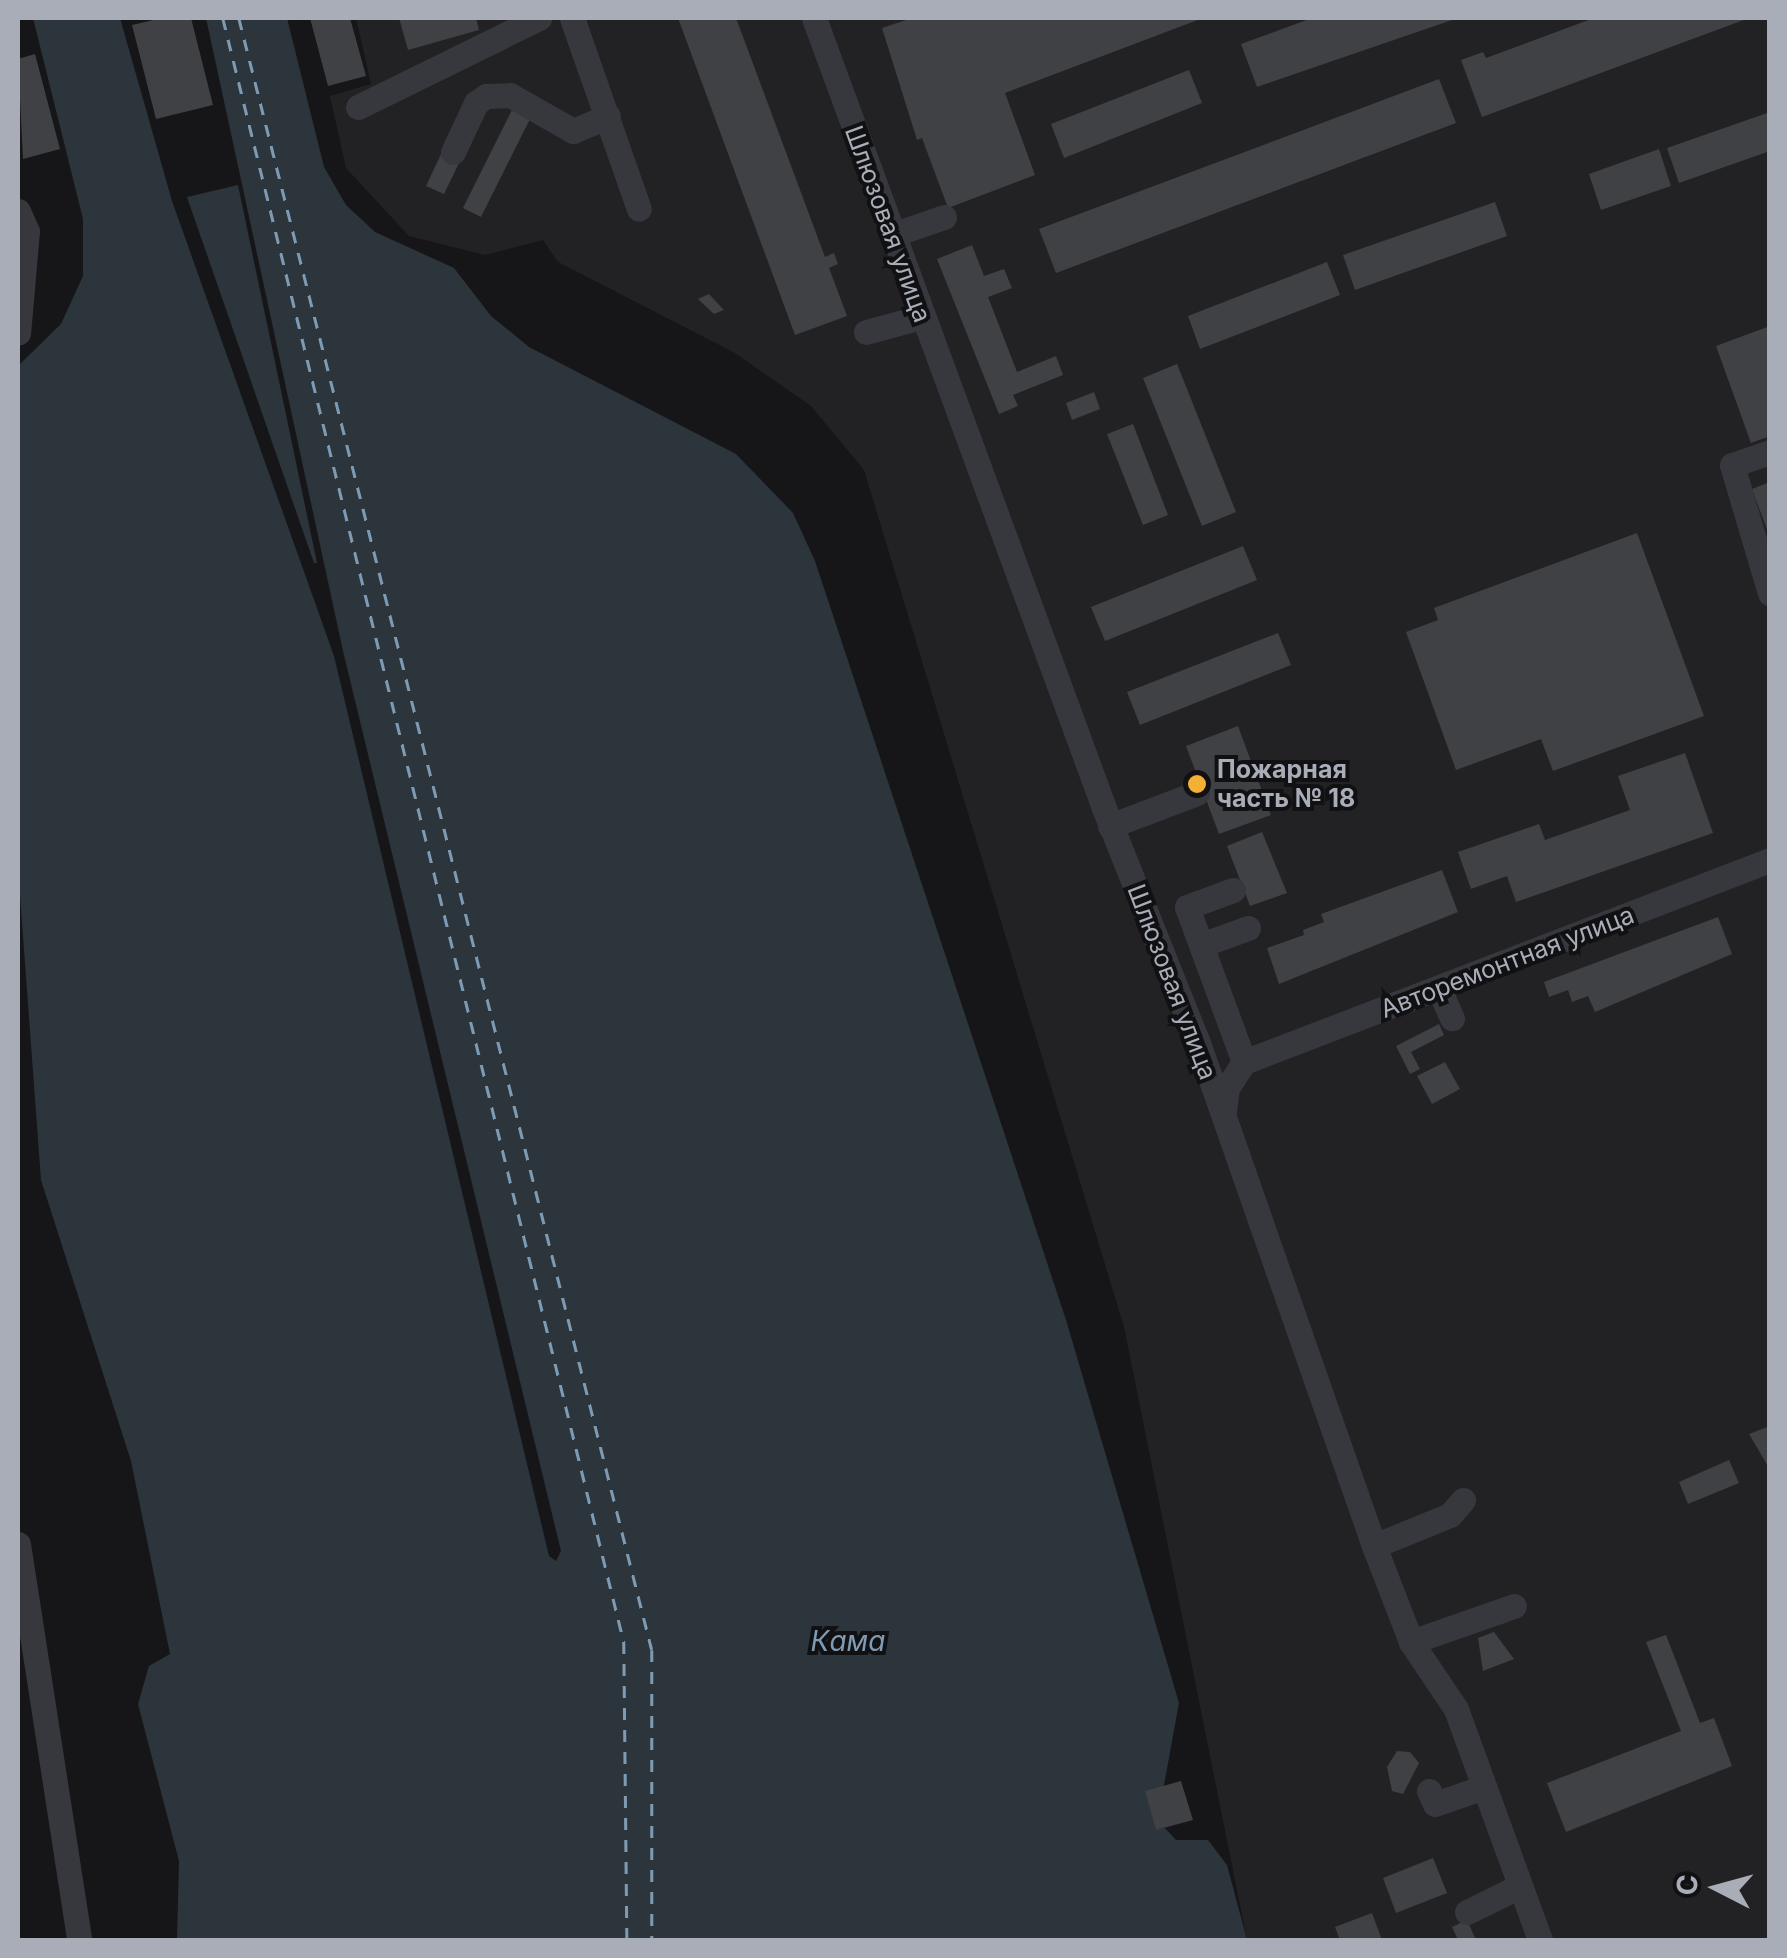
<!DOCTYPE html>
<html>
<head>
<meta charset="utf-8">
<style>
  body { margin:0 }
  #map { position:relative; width:1787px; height:1958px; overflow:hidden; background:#161618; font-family:Inter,sans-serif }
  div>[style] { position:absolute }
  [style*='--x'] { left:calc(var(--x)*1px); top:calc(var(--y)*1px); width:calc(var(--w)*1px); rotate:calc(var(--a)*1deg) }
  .built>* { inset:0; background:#222225 }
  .water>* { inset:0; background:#2c353c }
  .ferry>* { height:2.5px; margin-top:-1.25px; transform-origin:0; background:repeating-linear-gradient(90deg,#7f9bb3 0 12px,transparent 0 22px) }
  .building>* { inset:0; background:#404145 }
  .minor>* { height:25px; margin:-12.5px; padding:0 12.5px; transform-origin:12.5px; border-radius:12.5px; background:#37383d }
  .dots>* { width:28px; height:28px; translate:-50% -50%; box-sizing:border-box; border:5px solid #111113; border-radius:50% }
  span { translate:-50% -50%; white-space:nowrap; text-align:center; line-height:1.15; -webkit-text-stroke:8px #111113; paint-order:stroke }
  .street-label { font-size:25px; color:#a8adb8 }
  .poi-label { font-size:25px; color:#a8adb8; font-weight:700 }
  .left { translate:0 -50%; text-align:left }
  .water-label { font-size:28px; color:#7f9bb3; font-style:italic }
  .frame { position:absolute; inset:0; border:20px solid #a8adb8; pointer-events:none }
  .north { position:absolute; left:1667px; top:1838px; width:100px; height:100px; -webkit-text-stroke:8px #111113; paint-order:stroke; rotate:276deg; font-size:28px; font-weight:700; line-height:40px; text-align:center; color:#a8adb8 }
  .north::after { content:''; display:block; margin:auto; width:35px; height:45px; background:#a8adb8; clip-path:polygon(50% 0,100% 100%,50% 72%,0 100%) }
</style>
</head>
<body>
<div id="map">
  <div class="built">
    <i style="clip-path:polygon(356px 18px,1769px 18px,1769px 1940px,1247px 1940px,1124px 1327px,864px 470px,811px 406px,735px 353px,558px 262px,543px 240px,485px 255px,409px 236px,346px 168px,330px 96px,371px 84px)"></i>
  </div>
  <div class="water">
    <i style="clip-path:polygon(33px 18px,120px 18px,172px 201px,334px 656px,549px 1556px,556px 1561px,561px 1551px,343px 651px,206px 18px,287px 18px,324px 167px,346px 205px,375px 232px,454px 268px,491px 316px,529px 347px,736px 454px,793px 513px,815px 561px,1066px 1320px,1179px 1703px,1156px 1829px,1165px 1828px,1176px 1840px,1208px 1840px,1227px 1865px,1247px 1940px,177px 1940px,179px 1861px,138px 1704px,149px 1666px,170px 1654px,131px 1461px,41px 1180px,18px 868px,18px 366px,61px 324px,83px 276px,83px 219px)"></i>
    <i style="clip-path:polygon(238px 185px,317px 563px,314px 563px,187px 197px)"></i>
  </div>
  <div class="ferry">
    <i style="--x:223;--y:18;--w:1673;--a:76.13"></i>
    <i style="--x:624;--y:1642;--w:298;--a:89.4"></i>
    <i style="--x:239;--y:18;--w:1683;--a:75.8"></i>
    <i style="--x:652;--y:1650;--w:290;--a:90"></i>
  </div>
  <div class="building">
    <i style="clip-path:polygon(162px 18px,191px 18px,213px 105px,156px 119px,132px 25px)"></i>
    <i style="clip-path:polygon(310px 18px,350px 18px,366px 76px,328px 86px)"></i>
    <i style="clip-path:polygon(399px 18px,476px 18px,479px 30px,408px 50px)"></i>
    <i style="clip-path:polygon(678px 18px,736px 18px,825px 257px,834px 253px,838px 264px,829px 268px,847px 316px,795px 335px)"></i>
    <i style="clip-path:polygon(912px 18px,1203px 18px,1005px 93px,1035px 175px,948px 208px,922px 138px,917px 140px,882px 28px)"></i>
    <i style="clip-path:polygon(1312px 18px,1458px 18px,1257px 87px,1241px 44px)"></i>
    <i style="clip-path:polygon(1594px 18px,1749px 18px,1482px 117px,1461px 60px,1483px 52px,1486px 58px)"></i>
    <i style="clip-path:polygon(35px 54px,60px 149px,23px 159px,18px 59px)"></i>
    <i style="clip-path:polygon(1189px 70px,1202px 103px,1064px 158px,1051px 124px)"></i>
    <i style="clip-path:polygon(1439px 79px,1456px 123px,1056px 273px,1039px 229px)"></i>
    <i style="clip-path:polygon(512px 110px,530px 119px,481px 217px,463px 208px)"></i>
    <i style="clip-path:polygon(1770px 112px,1770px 151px,1679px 183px,1667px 148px)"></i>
    <i style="clip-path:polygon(1659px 149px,1671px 186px,1601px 210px,1589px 174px)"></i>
    <i style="clip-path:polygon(442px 152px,460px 161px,444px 194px,426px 186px)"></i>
    <i style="clip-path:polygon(1495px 202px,1507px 236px,1355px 290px,1343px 255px)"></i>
    <i style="clip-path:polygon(972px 245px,984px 276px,1004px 269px,1012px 288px,988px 297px,1017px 372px,1056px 356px,1063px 375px,1013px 395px,1018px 406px,999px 414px,937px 259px)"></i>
    <i style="clip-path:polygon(1327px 262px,1340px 295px,1200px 349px,1188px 316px)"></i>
    <i style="clip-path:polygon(709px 294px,724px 310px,714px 314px,698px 299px)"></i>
    <i style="clip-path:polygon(1770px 326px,1770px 436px,1751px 443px,1716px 346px)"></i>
    <i style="clip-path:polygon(1177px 364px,1236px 512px,1202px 526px,1143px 378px)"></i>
    <i style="clip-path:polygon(1094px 392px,1100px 409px,1072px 420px,1066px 403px)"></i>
    <i style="clip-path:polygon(1133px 424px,1168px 515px,1143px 525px,1107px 434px)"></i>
    <i style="clip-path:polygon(1770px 482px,1770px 535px,1769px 535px,1752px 489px)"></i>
    <i style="clip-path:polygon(1637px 533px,1704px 716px,1553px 771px,1541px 739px,1456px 770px,1406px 632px,1438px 620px,1434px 608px)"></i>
    <i style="clip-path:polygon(1243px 546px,1257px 580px,1105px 641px,1091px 607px)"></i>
    <i style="clip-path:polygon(1278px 633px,1291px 665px,1140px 725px,1127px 692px)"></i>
    <i style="clip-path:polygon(1238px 726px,1271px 815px,1219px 834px,1186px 746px)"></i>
    <i style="clip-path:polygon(1685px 753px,1713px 833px,1516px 902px,1507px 876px,1471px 889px,1458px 852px,1539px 824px,1545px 840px,1630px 810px,1618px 776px)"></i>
    <i style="clip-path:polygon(1262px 832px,1287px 893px,1250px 906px,1227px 846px)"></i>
    <i style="clip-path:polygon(1442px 870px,1458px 912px,1279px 984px,1267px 948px,1304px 935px,1303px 930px,1324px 922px,1321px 914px)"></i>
    <i style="clip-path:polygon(1718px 917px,1732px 954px,1595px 1012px,1588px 996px,1572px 1002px,1568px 990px,1549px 997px,1544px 982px)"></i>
    <i style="clip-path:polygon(1439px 1024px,1444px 1035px,1411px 1052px,1420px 1069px,1410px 1074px,1396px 1046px)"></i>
    <i style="clip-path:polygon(1445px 1062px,1460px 1089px,1432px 1104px,1417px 1076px)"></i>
    <i style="clip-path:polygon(1770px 1426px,1770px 1468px,1769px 1468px,1749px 1434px)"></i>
    <i style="clip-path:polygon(1729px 1460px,1739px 1483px,1688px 1504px,1679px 1482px)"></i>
    <i style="clip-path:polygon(1494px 1632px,1514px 1659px,1483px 1671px,1478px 1638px)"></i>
    <i style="clip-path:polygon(1666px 1635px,1700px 1723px,1714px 1718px,1732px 1766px,1566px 1832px,1547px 1783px,1681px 1731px,1646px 1642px)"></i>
    <i style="clip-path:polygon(1397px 1751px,1410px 1752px,1419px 1763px,1403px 1794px,1392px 1791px,1387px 1767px)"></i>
    <i style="clip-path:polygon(1181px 1781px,1193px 1820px,1156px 1830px,1145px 1791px)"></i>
    <i style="clip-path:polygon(1433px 1858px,1447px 1893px,1396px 1913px,1383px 1878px)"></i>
    <i style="clip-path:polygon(1372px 1913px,1382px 1940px,1340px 1940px,1335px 1927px)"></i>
    <i style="clip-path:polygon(1467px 1920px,1476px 1940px,1458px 1940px,1452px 1927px)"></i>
  </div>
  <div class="minor">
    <i style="--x:572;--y:18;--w:202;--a:70.7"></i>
    <i style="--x:814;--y:18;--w:842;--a:69.84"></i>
    <i style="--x:1104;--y:808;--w:250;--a:68.2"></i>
    <i style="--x:1197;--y:1040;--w:536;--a:70.72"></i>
    <i style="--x:1374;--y:1546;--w:103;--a:68.9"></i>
    <i style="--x:1411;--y:1642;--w:81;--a:56.1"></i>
    <i style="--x:1456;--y:1709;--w:246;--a:70"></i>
    <i style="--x:358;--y:107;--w:202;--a:-26.2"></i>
    <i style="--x:453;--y:152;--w:54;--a:-64.9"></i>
    <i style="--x:476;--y:103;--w:12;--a:-35"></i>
    <i style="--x:486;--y:96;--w:24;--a:-2"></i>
    <i style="--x:510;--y:95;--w:73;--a:29.7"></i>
    <i style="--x:573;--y:131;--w:38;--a:-23"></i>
    <i style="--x:18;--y:211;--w:22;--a:66"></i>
    <i style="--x:27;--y:231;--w:102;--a:95"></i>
    <i style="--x:892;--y:235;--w:55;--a:-19.1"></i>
    <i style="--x:866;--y:332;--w:57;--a:-15.3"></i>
    <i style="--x:1770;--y:452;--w:40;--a:161.1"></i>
    <i style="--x:1732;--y:465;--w:134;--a:73.5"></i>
    <i style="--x:1110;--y:826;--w:93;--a:-20.8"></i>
    <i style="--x:1233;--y:890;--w:49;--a:159.7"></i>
    <i style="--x:1187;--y:907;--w:165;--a:69.8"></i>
    <i style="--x:1201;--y:945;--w:50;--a:-19.9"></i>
    <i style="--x:1439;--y:989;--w:32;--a:66"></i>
    <i style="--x:1224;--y:1112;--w:24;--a:-83"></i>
    <i style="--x:1227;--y:1088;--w:31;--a:-57"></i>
    <i style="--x:1244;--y:1062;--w:563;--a:-21.01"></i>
    <i style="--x:18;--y:1544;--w:401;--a:81.2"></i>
    <i style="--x:1374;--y:1546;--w:82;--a:-22.2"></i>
    <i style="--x:1450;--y:1515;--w:20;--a:-49"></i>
    <i style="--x:1411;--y:1642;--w:109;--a:-19.3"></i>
    <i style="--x:1429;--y:1791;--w:14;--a:65"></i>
    <i style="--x:1435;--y:1804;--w:52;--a:-19.1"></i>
    <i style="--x:1467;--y:1912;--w:59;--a:-26.1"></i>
  </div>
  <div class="dots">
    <i style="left:1197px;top:784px;background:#f2b134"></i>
  </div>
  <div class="street-label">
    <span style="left:888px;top:224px;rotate:70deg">Шлюзовая улица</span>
    <span style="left:1507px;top:962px;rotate:-21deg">Авторемонтная улица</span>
    <span style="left:1172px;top:982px;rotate:69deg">Шлюзовая улица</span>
  </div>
  <div class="poi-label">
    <span class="left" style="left:1217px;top:784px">Пожарная<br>часть № 18</span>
  </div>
  <div class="water-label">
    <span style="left:848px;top:1641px">Кама</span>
  </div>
  <div class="frame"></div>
  <div class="north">С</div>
</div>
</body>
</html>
